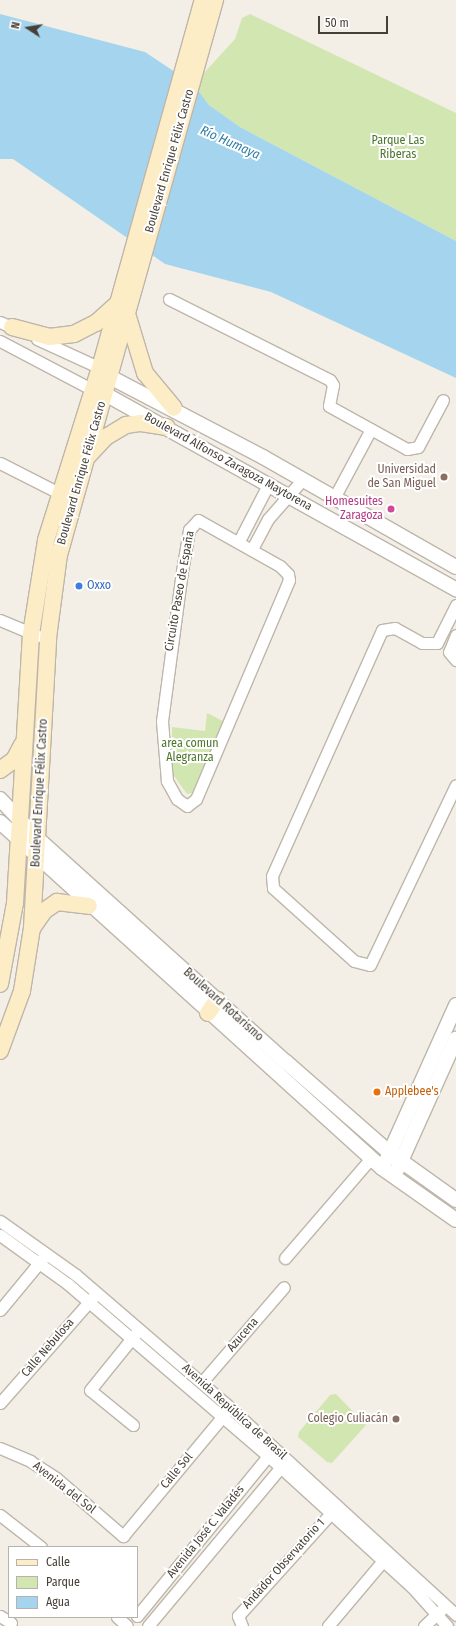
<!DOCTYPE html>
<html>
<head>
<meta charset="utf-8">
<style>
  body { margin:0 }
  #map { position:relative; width:456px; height:1626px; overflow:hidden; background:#f3efe7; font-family:"Fira Sans Condensed",sans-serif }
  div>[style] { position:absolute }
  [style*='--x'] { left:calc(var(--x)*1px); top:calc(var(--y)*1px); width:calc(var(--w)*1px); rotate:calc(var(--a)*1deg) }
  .green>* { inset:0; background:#d2e6b1 }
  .water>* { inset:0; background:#a5d5ee }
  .roads { filter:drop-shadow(1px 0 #beb6aa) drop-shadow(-1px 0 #beb6aa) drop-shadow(0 1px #beb6aa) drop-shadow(0 -1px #beb6aa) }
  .minor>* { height:11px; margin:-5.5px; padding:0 5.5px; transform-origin:5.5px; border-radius:5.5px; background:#fff }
  .tertiary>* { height:14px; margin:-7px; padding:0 7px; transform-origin:7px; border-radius:7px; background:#fff }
  .secondary>* { height:16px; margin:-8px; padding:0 8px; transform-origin:8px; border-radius:8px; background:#fdedc7 }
  .dots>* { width:11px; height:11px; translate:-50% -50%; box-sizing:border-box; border:2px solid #fff; border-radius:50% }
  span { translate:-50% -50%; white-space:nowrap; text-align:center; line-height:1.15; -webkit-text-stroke:4px #fff; paint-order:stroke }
  .park-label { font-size:12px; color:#4c762b }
  .street-label { font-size:12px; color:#463f36 }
  .education-label { font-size:12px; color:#785e54 }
  .right { translate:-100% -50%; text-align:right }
  .hotel-label { font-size:12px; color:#b23c85 }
  .shop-label { font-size:12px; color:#366cbe }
  .left { translate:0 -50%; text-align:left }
  .food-label { font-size:12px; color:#c56008 }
  .water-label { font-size:13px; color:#307ca7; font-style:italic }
  .legend { position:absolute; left:8px; top:1546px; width:130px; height:72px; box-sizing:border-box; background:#fff; border:1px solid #b5b2af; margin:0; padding:5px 7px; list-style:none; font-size:12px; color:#463f36 }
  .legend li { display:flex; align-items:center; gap:8px; height:20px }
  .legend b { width:20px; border:1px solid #b5b2af }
  .north { position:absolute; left:8px; top:8px; width:40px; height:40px; -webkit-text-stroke:3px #fff; paint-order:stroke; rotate:282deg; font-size:11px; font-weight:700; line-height:16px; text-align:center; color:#463f36 }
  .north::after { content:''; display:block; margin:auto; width:14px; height:18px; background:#463f36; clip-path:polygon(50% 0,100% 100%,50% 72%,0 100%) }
  .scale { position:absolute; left:318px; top:16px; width:70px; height:18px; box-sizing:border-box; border:2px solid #463f36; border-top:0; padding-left:5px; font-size:12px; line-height:14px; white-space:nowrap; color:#463f36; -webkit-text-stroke:3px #fff; paint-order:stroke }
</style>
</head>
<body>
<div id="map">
  <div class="green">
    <i style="clip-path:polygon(250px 14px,456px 113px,456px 241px,240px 127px,209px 105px,193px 85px,235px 39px,242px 18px)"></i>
    <i style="clip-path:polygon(207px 713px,223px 721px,192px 793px,187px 794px,172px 773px,172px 727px,205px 731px)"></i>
    <i style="clip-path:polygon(336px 1394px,366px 1425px,332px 1463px,327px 1462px,298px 1437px,299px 1432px,330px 1395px)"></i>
  </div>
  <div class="water">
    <i style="clip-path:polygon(0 14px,145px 52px,193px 84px,209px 105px,240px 127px,456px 241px,456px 378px,271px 292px,165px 264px,13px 159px,0 159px)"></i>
  </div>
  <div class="roads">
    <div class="minor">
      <i style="--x:169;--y:299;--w:180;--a:26.7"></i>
      <i style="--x:330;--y:380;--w:6;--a:59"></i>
      <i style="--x:333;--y:385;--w:21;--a:101"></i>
      <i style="--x:329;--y:406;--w:89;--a:28.9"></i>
      <i style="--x:407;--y:449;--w:11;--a:-10"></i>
      <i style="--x:418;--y:447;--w:53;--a:-62"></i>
      <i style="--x:0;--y:322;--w:20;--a:24"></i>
      <i style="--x:37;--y:339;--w:69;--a:24.7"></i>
      <i style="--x:0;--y:341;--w:105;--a:27.8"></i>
      <i style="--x:0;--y:463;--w:66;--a:27"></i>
      <i style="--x:334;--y:498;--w:78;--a:-61.8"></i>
      <i style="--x:198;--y:520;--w:94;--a:29.3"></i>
      <i style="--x:280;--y:566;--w:11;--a:45"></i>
      <i style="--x:288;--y:574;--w:6;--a:81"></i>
      <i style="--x:289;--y:580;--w:238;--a:113"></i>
      <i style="--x:196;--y:799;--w:11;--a:142"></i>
      <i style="--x:187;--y:806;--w:12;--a:-145"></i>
      <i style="--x:177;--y:799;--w:21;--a:-119"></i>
      <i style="--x:167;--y:781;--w:60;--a:-94.8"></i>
      <i style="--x:162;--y:721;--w:151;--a:-82.4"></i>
      <i style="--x:182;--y:571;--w:42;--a:-80.3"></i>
      <i style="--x:189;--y:530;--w:13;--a:-48"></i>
      <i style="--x:239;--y:541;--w:65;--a:-62.7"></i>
      <i style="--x:252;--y:549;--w:34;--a:-62"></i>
      <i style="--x:268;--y:519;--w:52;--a:-48.9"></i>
      <i style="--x:456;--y:605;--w:42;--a:116.6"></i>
      <i style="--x:437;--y:643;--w:15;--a:180"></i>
      <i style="--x:422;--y:643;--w:31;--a:-151"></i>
      <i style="--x:395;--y:628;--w:13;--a:171"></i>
      <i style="--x:382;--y:630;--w:269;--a:114.1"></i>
      <i style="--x:272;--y:876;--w:12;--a:85"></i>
      <i style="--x:273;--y:888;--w:109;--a:42"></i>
      <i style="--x:354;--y:961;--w:16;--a:14"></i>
      <i style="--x:370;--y:965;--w:199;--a:-64.5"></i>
      <i style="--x:0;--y:620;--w:41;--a:22.8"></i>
      <i style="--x:456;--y:635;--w:18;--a:112"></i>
      <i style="--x:449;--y:652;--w:11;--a:49"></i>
      <i style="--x:0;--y:1221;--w:93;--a:35.4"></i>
      <i style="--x:76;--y:1275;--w:198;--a:40.7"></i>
      <i style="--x:226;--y:1404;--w:312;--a:42.5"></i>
      <i style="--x:0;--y:1235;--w:84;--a:35.8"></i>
      <i style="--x:68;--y:1284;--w:264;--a:40.7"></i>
      <i style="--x:268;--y:1456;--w:193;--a:42.3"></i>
      <i style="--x:411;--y:1586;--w:54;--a:48"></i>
      <i style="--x:285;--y:1258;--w:132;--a:-49.3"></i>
      <i style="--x:0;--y:1310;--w:67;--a:-50.4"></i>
      <i style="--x:202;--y:1382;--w:125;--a:-49.2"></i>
      <i style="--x:0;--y:1403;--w:142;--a:-48.7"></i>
      <i style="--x:133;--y:1425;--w:55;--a:-140.9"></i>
      <i style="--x:90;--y:1390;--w:73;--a:-51.1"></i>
      <i style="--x:0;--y:1448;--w:33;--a:23"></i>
      <i style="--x:30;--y:1461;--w:31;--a:33"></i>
      <i style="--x:56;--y:1478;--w:89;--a:40.9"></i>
      <i style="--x:123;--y:1536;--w:163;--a:-50.2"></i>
      <i style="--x:0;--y:1515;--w:52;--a:38"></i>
      <i style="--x:0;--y:1616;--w:13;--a:32"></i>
      <i style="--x:137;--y:1616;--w:215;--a:-50.7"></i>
      <i style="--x:117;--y:1617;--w:13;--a:42"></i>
      <i style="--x:148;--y:1626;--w:214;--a:-50.1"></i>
      <i style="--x:242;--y:1626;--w:11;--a:-112"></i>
      <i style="--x:238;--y:1616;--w:139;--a:-47.9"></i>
      <i style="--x:328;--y:1626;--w:92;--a:-49.9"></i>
      <i style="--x:424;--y:1626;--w:23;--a:-43"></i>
    </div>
    <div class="tertiary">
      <i style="--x:110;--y:377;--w:173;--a:27.6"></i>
      <i style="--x:263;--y:457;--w:222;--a:29.7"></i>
      <i style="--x:105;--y:394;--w:402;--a:29.1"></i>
      <i style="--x:0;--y:799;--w:55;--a:46.5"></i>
      <i style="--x:38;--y:839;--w:334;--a:42"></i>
      <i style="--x:286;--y:1062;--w:138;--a:41.2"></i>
      <i style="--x:390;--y:1153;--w:81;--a:35.5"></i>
      <i style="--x:0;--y:822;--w:515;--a:42.17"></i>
      <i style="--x:382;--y:1168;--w:90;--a:35.1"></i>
      <i style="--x:386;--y:1161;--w:171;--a:-65.8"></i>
      <i style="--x:397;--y:1170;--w:144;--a:-65.8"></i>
    </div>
    <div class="secondary">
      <i style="--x:128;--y:317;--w:59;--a:73.1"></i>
      <i style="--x:145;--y:373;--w:45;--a:50.4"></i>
      <i style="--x:12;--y:327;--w:38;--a:15"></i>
      <i style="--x:49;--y:337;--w:25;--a:-7"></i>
      <i style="--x:74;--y:334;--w:25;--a:-27"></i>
      <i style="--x:96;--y:323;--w:30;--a:-42"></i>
      <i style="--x:88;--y:456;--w:26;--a:-47"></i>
      <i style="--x:106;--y:437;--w:23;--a:-31"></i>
      <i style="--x:126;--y:425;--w:15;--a:-8"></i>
      <i style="--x:141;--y:423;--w:26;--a:9"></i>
      <i style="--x:0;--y:770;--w:17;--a:-36"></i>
      <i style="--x:14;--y:760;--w:17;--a:-62"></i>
      <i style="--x:33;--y:927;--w:19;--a:-55"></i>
      <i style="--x:44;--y:911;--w:16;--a:-35"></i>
      <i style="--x:57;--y:902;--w:32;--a:7"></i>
      <i style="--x:0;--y:984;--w:82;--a:-79.5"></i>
      <i style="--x:15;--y:903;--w:269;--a:-86.6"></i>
      <i style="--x:31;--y:634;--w:95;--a:-80.9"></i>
      <i style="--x:46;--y:540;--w:180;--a:-72.6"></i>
      <i style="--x:100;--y:368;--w:382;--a:-74.4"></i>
      <i style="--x:208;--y:1013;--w:16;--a:-55"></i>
      <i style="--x:0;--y:1051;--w:64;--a:-69.9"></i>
      <i style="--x:22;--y:991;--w:64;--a:-81"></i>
      <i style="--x:32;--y:928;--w:290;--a:-86.8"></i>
      <i style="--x:48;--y:638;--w:84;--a:-82.5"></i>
      <i style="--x:59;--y:555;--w:577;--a:-74.3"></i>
    </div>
  </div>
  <div class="dots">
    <i style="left:444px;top:477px;background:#8d6e63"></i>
    <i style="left:391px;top:509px;background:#d1479c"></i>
    <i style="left:79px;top:586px;background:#3f7fe0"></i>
    <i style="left:377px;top:1092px;background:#e8710a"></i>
    <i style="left:396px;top:1419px;background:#8d6e63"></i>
  </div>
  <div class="park-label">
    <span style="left:398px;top:148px">Parque Las<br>Riberas</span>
    <span style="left:190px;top:751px">area comun<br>Alegranza</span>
  </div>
  <div class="street-label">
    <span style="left:170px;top:161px;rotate:-74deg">Boulevard Enrique Félix Castro</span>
    <span style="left:228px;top:462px;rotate:29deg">Boulevard Alfonso Zaragoza Maytorena</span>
    <span style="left:82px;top:473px;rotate:-74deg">Boulevard Enrique Félix Castro</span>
    <span style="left:180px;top:591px;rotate:-80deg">Circuito Paseo de España</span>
    <span style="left:40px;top:793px;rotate:-87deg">Boulevard Enrique Félix Castro</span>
    <span style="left:223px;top:1005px;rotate:42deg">Boulevard Rotarismo</span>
    <span style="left:243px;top:1335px;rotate:-49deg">Azucena</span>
    <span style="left:48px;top:1348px;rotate:-49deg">Calle Nebulosa</span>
    <span style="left:234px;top:1412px;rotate:42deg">Avenida República de Brasil</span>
    <span style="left:177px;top:1471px;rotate:-50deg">Calle Sol</span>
    <span style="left:64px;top:1488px;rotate:38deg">Avenida del Sol</span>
    <span style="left:206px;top:1532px;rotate:-51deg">Avenida José C. Valadés</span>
    <span style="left:284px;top:1564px;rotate:-48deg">Andador Observatorio 1</span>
  </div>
  <div class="education-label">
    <span class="right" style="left:436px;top:477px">Universidad<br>de San Miguel</span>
    <span class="right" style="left:388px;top:1419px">Colegio Culiacán</span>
  </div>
  <div class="hotel-label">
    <span class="right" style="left:383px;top:509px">Homesuites<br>Zaragoza</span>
  </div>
  <div class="shop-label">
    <span class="left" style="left:87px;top:586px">Oxxo</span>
  </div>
  <div class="food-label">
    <span class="left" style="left:385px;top:1092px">Applebee's</span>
  </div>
  <div class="water-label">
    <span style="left:230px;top:143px;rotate:24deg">Río Humaya</span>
  </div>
  <ul class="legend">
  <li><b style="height:5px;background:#fdedc7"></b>Calle</li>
  <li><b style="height:11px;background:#d2e6b1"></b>Parque</li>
  <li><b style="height:11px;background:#a5d5ee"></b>Agua</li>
  </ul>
  <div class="north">N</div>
  <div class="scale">50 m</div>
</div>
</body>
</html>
